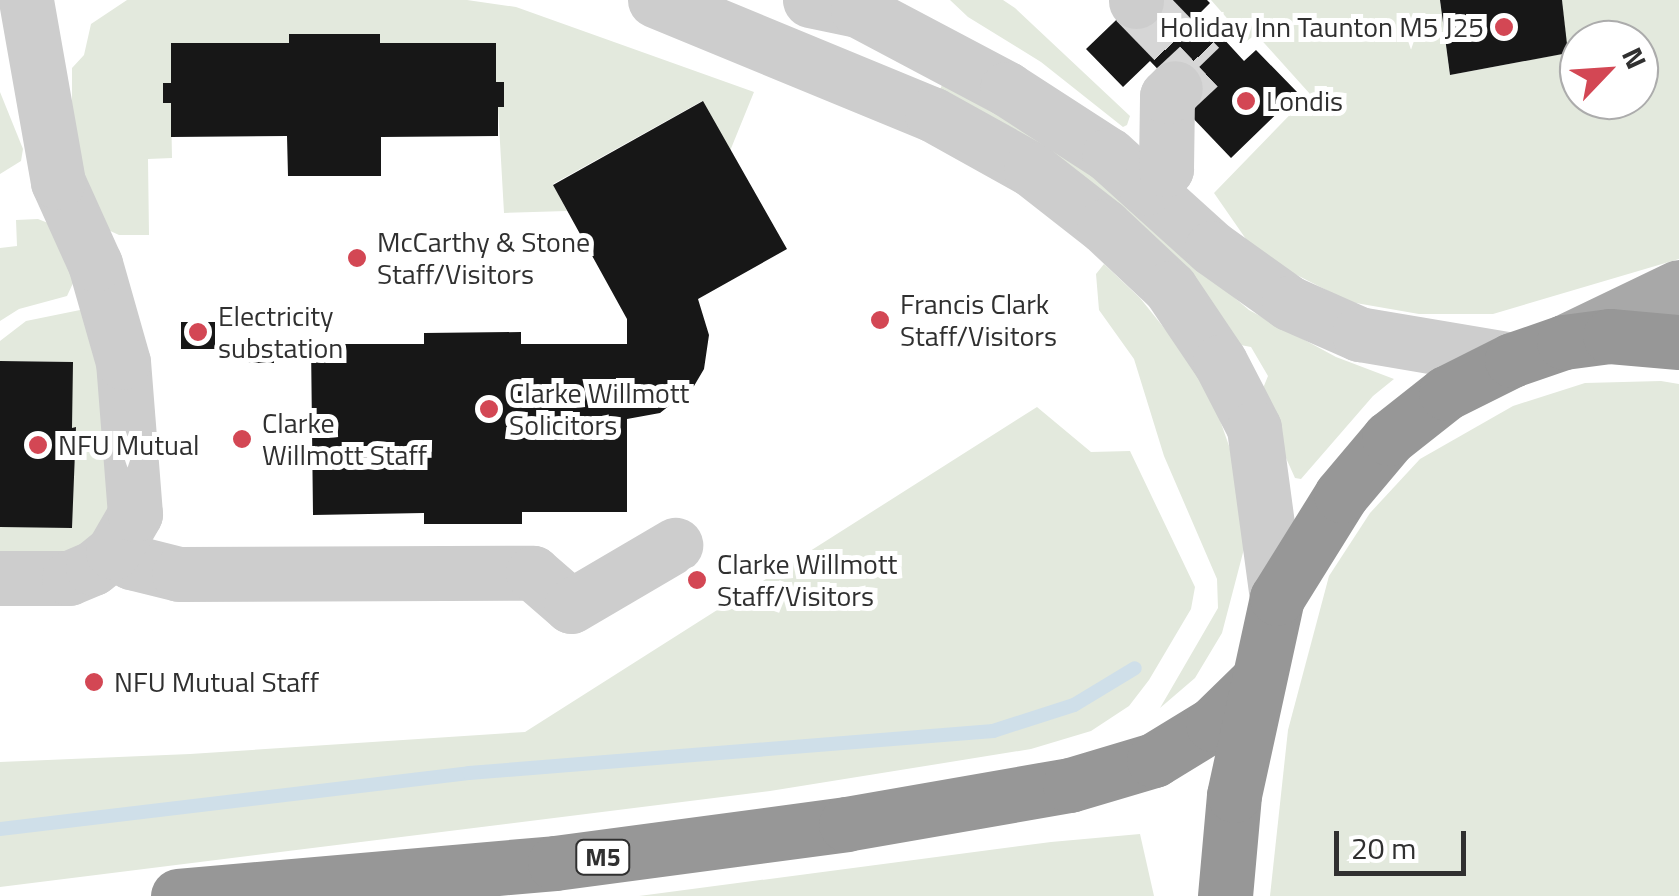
<!DOCTYPE html>
<html>
<head>
<meta charset="utf-8">
<style>
  body { margin:0 }
  #map { position:relative; width:1679px; height:896px; overflow:hidden; background:#fff; font-family:"Titillium Web",sans-serif }
  div>[style] { position:absolute }
  [style*='--x'] { left:calc(var(--x)*1px); top:calc(var(--y)*1px); width:calc(var(--w)*1px); rotate:calc(var(--a)*1deg) }
  .green>* { inset:0; background:#e3e9dd }
  .stream>* { height:14px; margin:-7px; padding:0 7px; transform-origin:7px; border-radius:7px; background:#cfdfe9 }
  .building>* { inset:0; background:#171717 }
  .minor-tunnel>* { height:55px; margin-top:-27.5px; transform-origin:0; background:repeating-linear-gradient(90deg,#d6d6d6 0 55px,transparent 0 83px) }
  .minor>* { height:55px; margin:-27.5px; padding:0 27.5px; transform-origin:27.5px; border-radius:27.5px; background:#cdcdcd }
  .major>* { height:55px; margin:-27.5px; padding:0 27.5px; transform-origin:27.5px; border-radius:27.5px; background:#a8a8a8 }
  .highway>* { height:55px; margin:-27.5px; padding:0 27.5px; transform-origin:27.5px; border-radius:27.5px; background:#979797 }
  .dots>* { width:28px; height:28px; translate:-50% -50%; box-sizing:border-box; border:5px solid #fff; border-radius:50% }
  span { translate:-50% -50%; white-space:nowrap; text-align:center; line-height:1.15; -webkit-text-stroke:10px #fff; paint-order:stroke }
  .shield-label span { padding:2px 8px; background:#fff; border:2px solid; border-radius:8px; -webkit-text-stroke-width:0 }
  .shield-label { font-size:25px; color:#303030; font-weight:700 }
  .poi-label { font-size:28px; color:#303030 }
  .right { translate:-100% -50%; text-align:right }
  .left { translate:0 -50%; text-align:left }
  .north { position:absolute; left:1559px; top:20px; width:100px; height:100px; box-sizing:border-box; background:#fff; border:2px solid #acacac; border-radius:50%; rotate:65deg; font-size:28px; font-weight:700; line-height:40px; text-align:center; color:#303030 }
  .north::after { content:''; display:block; margin:auto; width:35px; height:45px; background:#d34754; clip-path:polygon(50% 0,100% 100%,50% 72%,0 100%) }
  .scale { position:absolute; left:1334px; top:831px; width:132px; height:45px; box-sizing:border-box; border:5px solid #303030; border-top:0; padding-left:12px; font-size:30px; line-height:35px; white-space:nowrap; color:#303030; -webkit-text-stroke:8px #fff; paint-order:stroke }
</style>
</head>
<body>
<div id="map">
  <div class="green">
    <i style="clip-path:polygon(127px 0,467px 0,516px 7px,754px 92px,730px 151px,702px 101px,553px 184px,567px 211px,504px 213px,498px 107px,504px 107px,504px 83px,496px 82px,496px 43px,380px 43px,379px 34px,290px 34px,289px 43px,172px 43px,171px 83px,163px 84px,163px 103px,171px 103px,172px 158px,148px 159px,149px 235px,119px 235px,106px 229px,88px 197px,72px 109px,72px 68px,84px 55px,91px 24px)"></i>
    <i style="clip-path:polygon(950px 0,1003px 0,1015px 8px,1130px 116px,1127px 125px,1123px 127px,1041px 62px,968px 17px)"></i>
    <i style="clip-path:polygon(evenodd,1211px 0,1440px 0,1450px 75px,1567px 53px,1562px 0,1679px 0,1679px 259px,1493px 314px,1419px 314px,1350px 302px,1277px 265px,1248px 242px,1214px 193px,1310px 94px,1256px 34px,1247px 41px,1211px 0,1579px 40px,1639px 40px,1639px 100px,1579px 100px,1579px 40px)"></i>
    <i style="clip-path:polygon(942px 84px,1019px 124px,1074px 161px,1249px 310px,1336px 357px,1394px 379px,1373px 396px,1301px 479px,1295px 478px,1259px 398px,1268px 376px,1251px 347px,1225px 342px,939px 95px)"></i>
    <i style="clip-path:polygon(0 92px,23px 149px,21px 161px,0 174px)"></i>
    <i style="clip-path:polygon(38px 219px,48px 223px,75px 279px,67px 296px,19px 309px,0 321px,0 248px,17px 246px,16px 220px)"></i>
    <i style="clip-path:polygon(1104px 264px,1140px 298px,1185px 354px,1214px 403px,1235px 463px,1245px 545px,1222px 633px,1195px 678px,1160px 708px,1218px 608px,1217px 579px,1164px 456px,1134px 359px,1099px 310px,1096px 274px)"></i>
    <i style="clip-path:polygon(85px 309px,100px 366px,111px 498px,102px 530px,72px 554px,0 555px,0 527px,75px 461px,76px 428px,72px 428px,72px 362px,0 361px,0 341px,26px 321px)"></i>
    <i style="clip-path:polygon(1661px 381px,1679px 384px,1679px 896px,1270px 896px,1288px 730px,1329px 576px,1370px 513px,1420px 459px,1513px 406px,1585px 383px)"></i>
    <i style="clip-path:polygon(1037px 407px,1091px 452px,1130px 451px,1195px 587px,1191px 609px,1149px 680px,1129px 706px,1091px 731px,1031px 749px,770px 791px,0 887px,0 762px,190px 754px,525px 732px)"></i>
    <i style="clip-path:polygon(1140px 834px,1154px 896px,639px 896px,1051px 842px)"></i>
  </div>
  <div class="stream">
    <i style="--x:0;--y:829;--w:472;--a:-6.8"></i>
    <i style="--x:469;--y:773;--w:526;--a:-4.58"></i>
    <i style="--x:993;--y:731;--w:85;--a:-17.8"></i>
    <i style="--x:1074;--y:705;--w:71;--a:-31.2"></i>
  </div>
  <div class="building">
    <i style="clip-path:polygon(1137px 0,1207px 0,1210px 3px,1200px 13px,1244px 61px,1256px 50px,1298px 93px,1231px 158px,1189px 114px,1195px 108px,1150px 61px,1123px 87px,1086px 49px)"></i>
    <i style="clip-path:polygon(1440px 0,1562px 0,1568px 53px,1450px 75px)"></i>
    <i style="clip-path:polygon(289px 34px,380px 34px,380px 43px,496px 43px,496px 82px,504px 82px,504px 107px,498px 107px,498px 136px,381px 137px,381px 176px,288px 176px,287px 136px,171px 137px,171px 103px,163px 103px,163px 83px,171px 83px,171px 43px,289px 43px)"></i>
    <i style="clip-path:polygon(703px 101px,787px 249px,698px 299px,709px 335px,704px 369px,694px 386px,660px 413px,627px 419px,627px 512px,522px 512px,522px 524px,424px 524px,424px 513px,313px 515px,311px 344px,424px 344px,424px 333px,521px 332px,521px 344px,627px 344px,627px 319px,553px 185px)"></i>
    <i style="clip-path:polygon(181px 322px,215px 322px,215px 349px,181px 349px)"></i>
    <i style="clip-path:polygon(245px 341px,274px 341px,274px 363px,245px 363px)"></i>
    <i style="clip-path:polygon(0 361px,73px 362px,72px 428px,76px 427px,72px 528px,0 527px)"></i>
  </div>
  <div class="minor-tunnel">
    <i style="--x:1136;--y:1;--w:91;--a:45.9"></i>
    <i style="--x:1199;--y:66;--w:33;--a:137"></i>
  </div>
  <div class="minor">
    <i style="--x:655;--y:0;--w:300;--a:22.4"></i>
    <i style="--x:932;--y:114;--w:113;--a:29.1"></i>
    <i style="--x:1031;--y:169;--w:93;--a:38"></i>
    <i style="--x:1104;--y:226;--w:91;--a:43.2"></i>
    <i style="--x:1170;--y:288;--w:89;--a:56"></i>
    <i style="--x:1220;--y:362;--w:74;--a:62.7"></i>
    <i style="--x:1254;--y:428;--w:172;--a:82.3"></i>
    <i style="--x:810;--y:0;--w:49;--a:11.8"></i>
    <i style="--x:858;--y:10;--w:169;--a:27.9"></i>
    <i style="--x:1007;--y:89;--w:121;--a:32.9"></i>
    <i style="--x:1109;--y:155;--w:139;--a:42.1"></i>
    <i style="--x:1212;--y:248;--w:95;--a:35.5"></i>
    <i style="--x:1289;--y:303;--w:77;--a:23.9"></i>
    <i style="--x:1359;--y:334;--w:155;--a:9.6"></i>
    <i style="--x:1136;--y:0;--w:1;--a:90"></i>
    <i style="--x:1146;--y:188;--w:28;--a:-44"></i>
    <i style="--x:1166;--y:169;--w:73;--a:-89.2"></i>
    <i style="--x:1167;--y:96;--w:11;--a:-45"></i>
    <i style="--x:113;--y:552;--w:21;--a:29"></i>
    <i style="--x:131;--y:562;--w:49;--a:14"></i>
    <i style="--x:179;--y:574;--w:354;--a:-0.2"></i>
    <i style="--x:533;--y:573;--w:50;--a:41"></i>
    <i style="--x:571;--y:606;--w:121;--a:-30.4"></i>
    <i style="--x:0;--y:578;--w:69;--a:0"></i>
    <i style="--x:69;--y:578;--w:26;--a:-23"></i>
    <i style="--x:93;--y:568;--w:26;--a:-39"></i>
    <i style="--x:113;--y:552;--w:44;--a:-59.9"></i>
    <i style="--x:135;--y:514;--w:152;--a:-94.5"></i>
    <i style="--x:123;--y:362;--w:102;--a:-105.9"></i>
    <i style="--x:95;--y:264;--w:90;--a:-114.3"></i>
    <i style="--x:58;--y:182;--w:184;--a:-100"></i>
  </div>
  <div class="major">
    <i style="--x:1564;--y:342;--w:127;--a:-25.6"></i>
  </div>
  <div class="highway">
    <i style="--x:178;--y:896;--w:378;--a:-5"></i>
    <i style="--x:555;--y:863;--w:294;--a:-7.6"></i>
    <i style="--x:846;--y:824;--w:227;--a:-9.9"></i>
    <i style="--x:1070;--y:785;--w:88;--a:-16.6"></i>
    <i style="--x:1154;--y:760;--w:69;--a:-31.4"></i>
    <i style="--x:1213;--y:724;--w:62;--a:-44.3"></i>
    <i style="--x:1225;--y:896;--w:101;--a:-84.9"></i>
    <i style="--x:1234;--y:795;--w:202;--a:-77.7"></i>
    <i style="--x:1277;--y:598;--w:121;--a:-58.1"></i>
    <i style="--x:1341;--y:495;--w:75;--a:-49.9"></i>
    <i style="--x:1389;--y:438;--w:73;--a:-38.3"></i>
    <i style="--x:1446;--y:393;--w:74;--a:-26.6"></i>
    <i style="--x:1512;--y:360;--w:55;--a:-19.1"></i>
    <i style="--x:1564;--y:342;--w:46;--a:-7.4"></i>
    <i style="--x:1610;--y:336;--w:69;--a:5"></i>
  </div>
  <div class="dots">
    <i style="left:1504px;top:27px;background:#d34754"></i>
    <i style="left:1246px;top:101px;background:#d34754"></i>
    <i style="left:357px;top:258px;background:#d34754"></i>
    <i style="left:880px;top:320px;background:#d34754"></i>
    <i style="left:198px;top:332px;background:#d34754"></i>
    <i style="left:489px;top:409px;background:#d34754"></i>
    <i style="left:242px;top:439px;background:#d34754"></i>
    <i style="left:38px;top:445px;background:#d34754"></i>
    <i style="left:697px;top:580px;background:#d34754"></i>
    <i style="left:94px;top:682px;background:#d34754"></i>
  </div>
  <div class="shield-label">
    <span style="left:603px;top:857px">M5</span>
  </div>
  <div class="poi-label">
    <span class="right" style="left:1484px;top:27px">Holiday Inn Taunton M5 J25</span>
    <span class="left" style="left:1266px;top:101px">Londis</span>
    <span class="left" style="left:377px;top:258px">McCarthy &amp; Stone<br>Staff/Visitors</span>
    <span class="left" style="left:900px;top:320px">Francis Clark<br>Staff/Visitors</span>
    <span class="left" style="left:218px;top:332px">Electricity<br>substation</span>
    <span class="left" style="left:509px;top:409px">Clarke Willmott<br>Solicitors</span>
    <span class="left" style="left:262px;top:439px">Clarke<br>Willmott Staff</span>
    <span class="left" style="left:58px;top:445px">NFU Mutual</span>
    <span class="left" style="left:717px;top:580px">Clarke Willmott<br>Staff/Visitors</span>
    <span class="left" style="left:114px;top:682px">NFU Mutual Staff</span>
  </div>
  <div class="north">N</div>
  <div class="scale">20 m</div>
</div>
</body>
</html>
